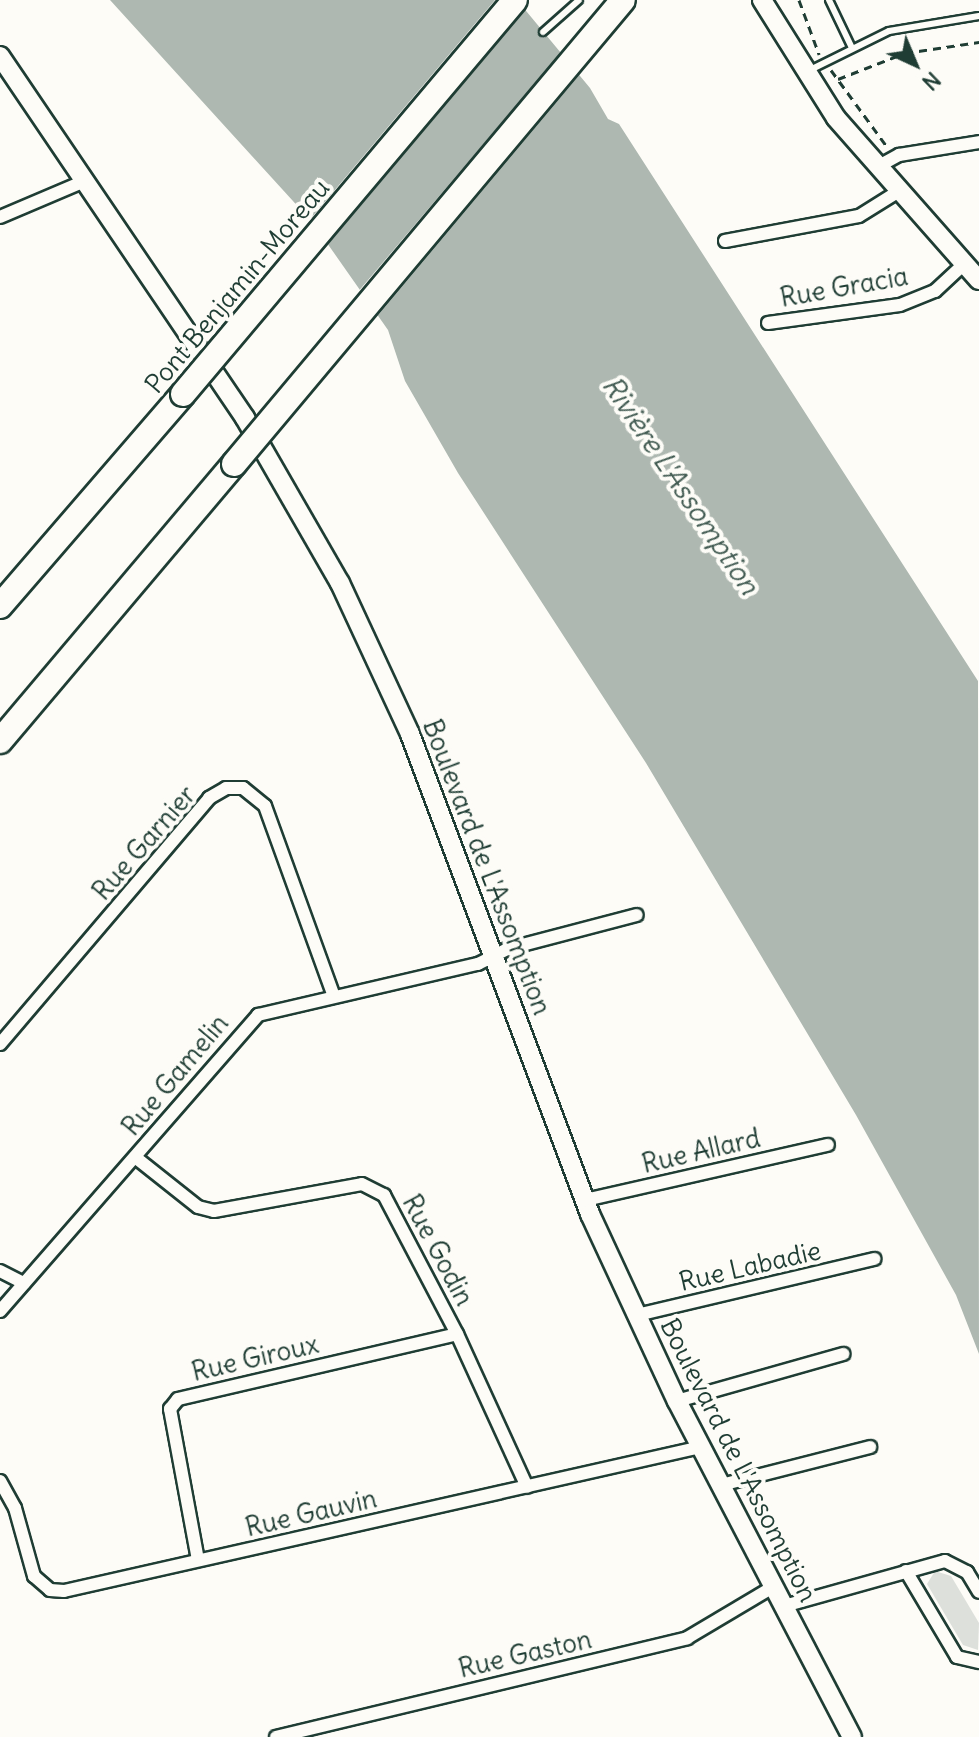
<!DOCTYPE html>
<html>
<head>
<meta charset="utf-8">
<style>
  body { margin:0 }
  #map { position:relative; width:979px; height:1737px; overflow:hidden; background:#fdfcf7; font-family:Delius,sans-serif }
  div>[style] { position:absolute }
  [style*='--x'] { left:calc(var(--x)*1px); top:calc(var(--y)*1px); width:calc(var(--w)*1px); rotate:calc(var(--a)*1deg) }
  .green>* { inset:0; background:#dde0db }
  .water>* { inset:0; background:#aeb8b1 }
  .pier>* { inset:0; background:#fdfcf7 }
  .path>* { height:3px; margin-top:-1.5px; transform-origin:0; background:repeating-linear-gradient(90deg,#1f3d34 0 8px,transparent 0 14px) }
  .roads { filter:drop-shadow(2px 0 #1f3d34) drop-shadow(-2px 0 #1f3d34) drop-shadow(0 2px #1f3d34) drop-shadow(0 -2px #1f3d34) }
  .lane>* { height:6px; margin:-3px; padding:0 3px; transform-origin:3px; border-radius:3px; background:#fdfcf7 }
  .street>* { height:12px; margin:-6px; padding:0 6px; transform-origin:6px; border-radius:6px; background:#fdfcf7 }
  .secondary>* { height:18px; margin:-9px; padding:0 9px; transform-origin:9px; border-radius:9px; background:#fdfcf7 }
  .highway>* { height:24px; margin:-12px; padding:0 12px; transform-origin:12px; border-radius:12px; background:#fdfcf7 }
  .bridges { filter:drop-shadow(2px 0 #1f3d34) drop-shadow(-2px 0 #1f3d34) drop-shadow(0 2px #1f3d34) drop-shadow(0 -2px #1f3d34) }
  .highway-bridge>* { height:24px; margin:-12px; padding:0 12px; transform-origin:12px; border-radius:12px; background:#fdfcf7 }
  span { translate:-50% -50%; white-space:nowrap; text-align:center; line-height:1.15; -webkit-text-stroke:8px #fdfcf7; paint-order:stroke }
  .street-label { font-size:26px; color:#1f3d34 }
  .water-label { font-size:28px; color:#435c53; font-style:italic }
  .north { position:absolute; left:875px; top:24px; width:80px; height:80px; -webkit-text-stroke:6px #fdfcf7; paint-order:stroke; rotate:136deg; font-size:22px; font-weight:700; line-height:32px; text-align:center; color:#1f3d34 }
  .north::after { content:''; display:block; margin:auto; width:28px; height:36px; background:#1f3d34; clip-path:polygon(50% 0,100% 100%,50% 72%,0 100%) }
</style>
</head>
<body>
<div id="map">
  <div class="green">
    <i style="clip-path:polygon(935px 1571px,951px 1576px,979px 1623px,978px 1650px,963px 1645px,927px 1584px)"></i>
  </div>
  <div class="water">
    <i style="clip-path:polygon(110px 0,517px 0,590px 88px,608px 119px,619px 124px,978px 681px,979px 1354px,956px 1295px,856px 1115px,646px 763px,458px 473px,405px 381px,388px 330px,313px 223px)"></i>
  </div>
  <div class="pier">
    <i style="clip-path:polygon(495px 0,522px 0,528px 7px,325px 248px,307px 223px)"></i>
    <i style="clip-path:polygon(563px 50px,581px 73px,375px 319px,357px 293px)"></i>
  </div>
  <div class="path">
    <i style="--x:799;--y:0;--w:58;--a:69.7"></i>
    <i style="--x:831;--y:70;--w:97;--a:53.8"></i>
    <i style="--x:838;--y:79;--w:72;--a:-21.2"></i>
    <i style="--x:905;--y:53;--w:75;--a:-8.5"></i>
  </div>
  <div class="roads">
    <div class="lane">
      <i style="--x:829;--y:0;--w:53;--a:64.4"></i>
      <i style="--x:543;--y:32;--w:48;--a:-41.6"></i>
      <i style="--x:810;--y:70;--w:88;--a:-26.3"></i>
      <i style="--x:889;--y:31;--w:91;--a:-9.5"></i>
    </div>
    <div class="street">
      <i style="--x:877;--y:167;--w:25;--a:-29"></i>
      <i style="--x:899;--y:155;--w:81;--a:-9.2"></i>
      <i style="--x:0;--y:217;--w:92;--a:-23"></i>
      <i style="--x:725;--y:241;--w:136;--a:-10.6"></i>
      <i style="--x:859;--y:216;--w:47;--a:-32"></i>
      <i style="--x:768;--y:323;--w:133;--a:-7.8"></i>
      <i style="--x:900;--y:305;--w:38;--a:-22"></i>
      <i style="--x:935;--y:291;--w:41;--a:-43"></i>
      <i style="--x:0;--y:1044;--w:323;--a:-49.6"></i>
      <i style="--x:209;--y:798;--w:20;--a:-30"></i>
      <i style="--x:226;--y:788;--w:17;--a:0"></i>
      <i style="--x:243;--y:788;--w:28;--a:39"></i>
      <i style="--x:265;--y:806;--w:200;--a:70.1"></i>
      <i style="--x:135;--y:1157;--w:80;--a:38.4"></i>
      <i style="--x:198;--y:1207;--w:16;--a:14"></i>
      <i style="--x:214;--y:1211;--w:150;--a:-10.3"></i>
      <i style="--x:362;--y:1184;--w:25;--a:27"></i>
      <i style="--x:384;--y:1195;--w:157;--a:62.3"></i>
      <i style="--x:457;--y:1334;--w:168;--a:65.4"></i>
      <i style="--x:585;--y:1200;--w:249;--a:-12.8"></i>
      <i style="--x:0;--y:1271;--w:27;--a:27"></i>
      <i style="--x:0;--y:1311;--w:393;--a:-48.9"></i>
      <i style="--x:258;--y:1015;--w:226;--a:-13.1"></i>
      <i style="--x:478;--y:964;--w:33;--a:-27"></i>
      <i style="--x:507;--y:949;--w:134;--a:-14.7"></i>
      <i style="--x:637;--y:1315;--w:244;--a:-13.3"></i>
      <i style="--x:677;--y:1401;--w:173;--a:-15.8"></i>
      <i style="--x:0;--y:1481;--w:31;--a:61"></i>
      <i style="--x:15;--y:1508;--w:71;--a:74.4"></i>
      <i style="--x:34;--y:1576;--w:21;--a:41"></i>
      <i style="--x:50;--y:1590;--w:14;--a:4"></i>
      <i style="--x:64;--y:1591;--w:653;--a:-12.74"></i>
      <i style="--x:721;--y:1485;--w:154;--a:-14.3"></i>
      <i style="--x:198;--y:1560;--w:154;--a:-100.5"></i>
      <i style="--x:170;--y:1409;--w:13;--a:-51"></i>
      <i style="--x:178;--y:1399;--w:286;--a:-13.1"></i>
      <i style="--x:906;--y:1571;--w:100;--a:59.3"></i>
      <i style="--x:957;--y:1657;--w:23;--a:13"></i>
      <i style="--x:784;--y:1606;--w:167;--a:-15.6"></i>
      <i style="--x:945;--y:1561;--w:25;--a:27"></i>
      <i style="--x:967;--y:1572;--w:23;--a:59"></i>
      <i style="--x:276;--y:1737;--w:423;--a:-13.5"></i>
      <i style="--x:687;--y:1638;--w:100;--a:-30.7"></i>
    </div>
    <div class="secondary">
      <i style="--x:762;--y:0;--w:139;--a:57.9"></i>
      <i style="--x:836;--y:118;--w:216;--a:48.6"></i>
      <i style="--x:0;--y:56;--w:437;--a:55.9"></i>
      <i style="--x:245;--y:418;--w:190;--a:60.1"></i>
      <i style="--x:340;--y:583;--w:166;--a:65.1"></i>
      <i style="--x:410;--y:734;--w:513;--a:69.44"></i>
      <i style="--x:590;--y:1214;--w:206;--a:65.1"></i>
      <i style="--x:677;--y:1401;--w:379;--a:62.5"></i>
    </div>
    <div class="highway">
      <i style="--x:0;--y:606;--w:280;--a:-49.2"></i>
      <i style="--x:0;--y:741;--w:363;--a:-49.8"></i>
    </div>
  </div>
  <div class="bridges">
    <div class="highway-bridge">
      <i style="--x:183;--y:394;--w:515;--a:-49.88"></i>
      <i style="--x:234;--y:464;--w:605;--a:-50.02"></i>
    </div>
  </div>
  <div class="street-label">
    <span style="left:237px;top:286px;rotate:-50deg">Pont Benjamin-Moreau</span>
    <span style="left:844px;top:287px;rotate:-10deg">Rue Gracia</span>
    <span style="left:144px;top:843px;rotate:-49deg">Rue Garnier</span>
    <span style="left:487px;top:867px;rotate:69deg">Boulevard de L'Assomption</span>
    <span style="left:175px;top:1075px;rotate:-50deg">Rue Gamelin</span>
    <span style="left:701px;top:1151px;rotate:-13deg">Rue Allard</span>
    <span style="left:438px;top:1250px;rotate:62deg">Rue Godin</span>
    <span style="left:750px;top:1266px;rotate:-13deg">Rue Labadie</span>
    <span style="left:255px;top:1358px;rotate:-13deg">Rue Giroux</span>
    <span style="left:739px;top:1460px;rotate:63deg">Boulevard de L'Assomption</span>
    <span style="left:311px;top:1513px;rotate:-13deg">Rue Gauvin</span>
    <span style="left:525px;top:1654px;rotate:-13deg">Rue Gaston</span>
  </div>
  <div class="water-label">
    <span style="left:681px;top:485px;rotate:56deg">Rivière L'Assomption</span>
  </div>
  <div class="north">N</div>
</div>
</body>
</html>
